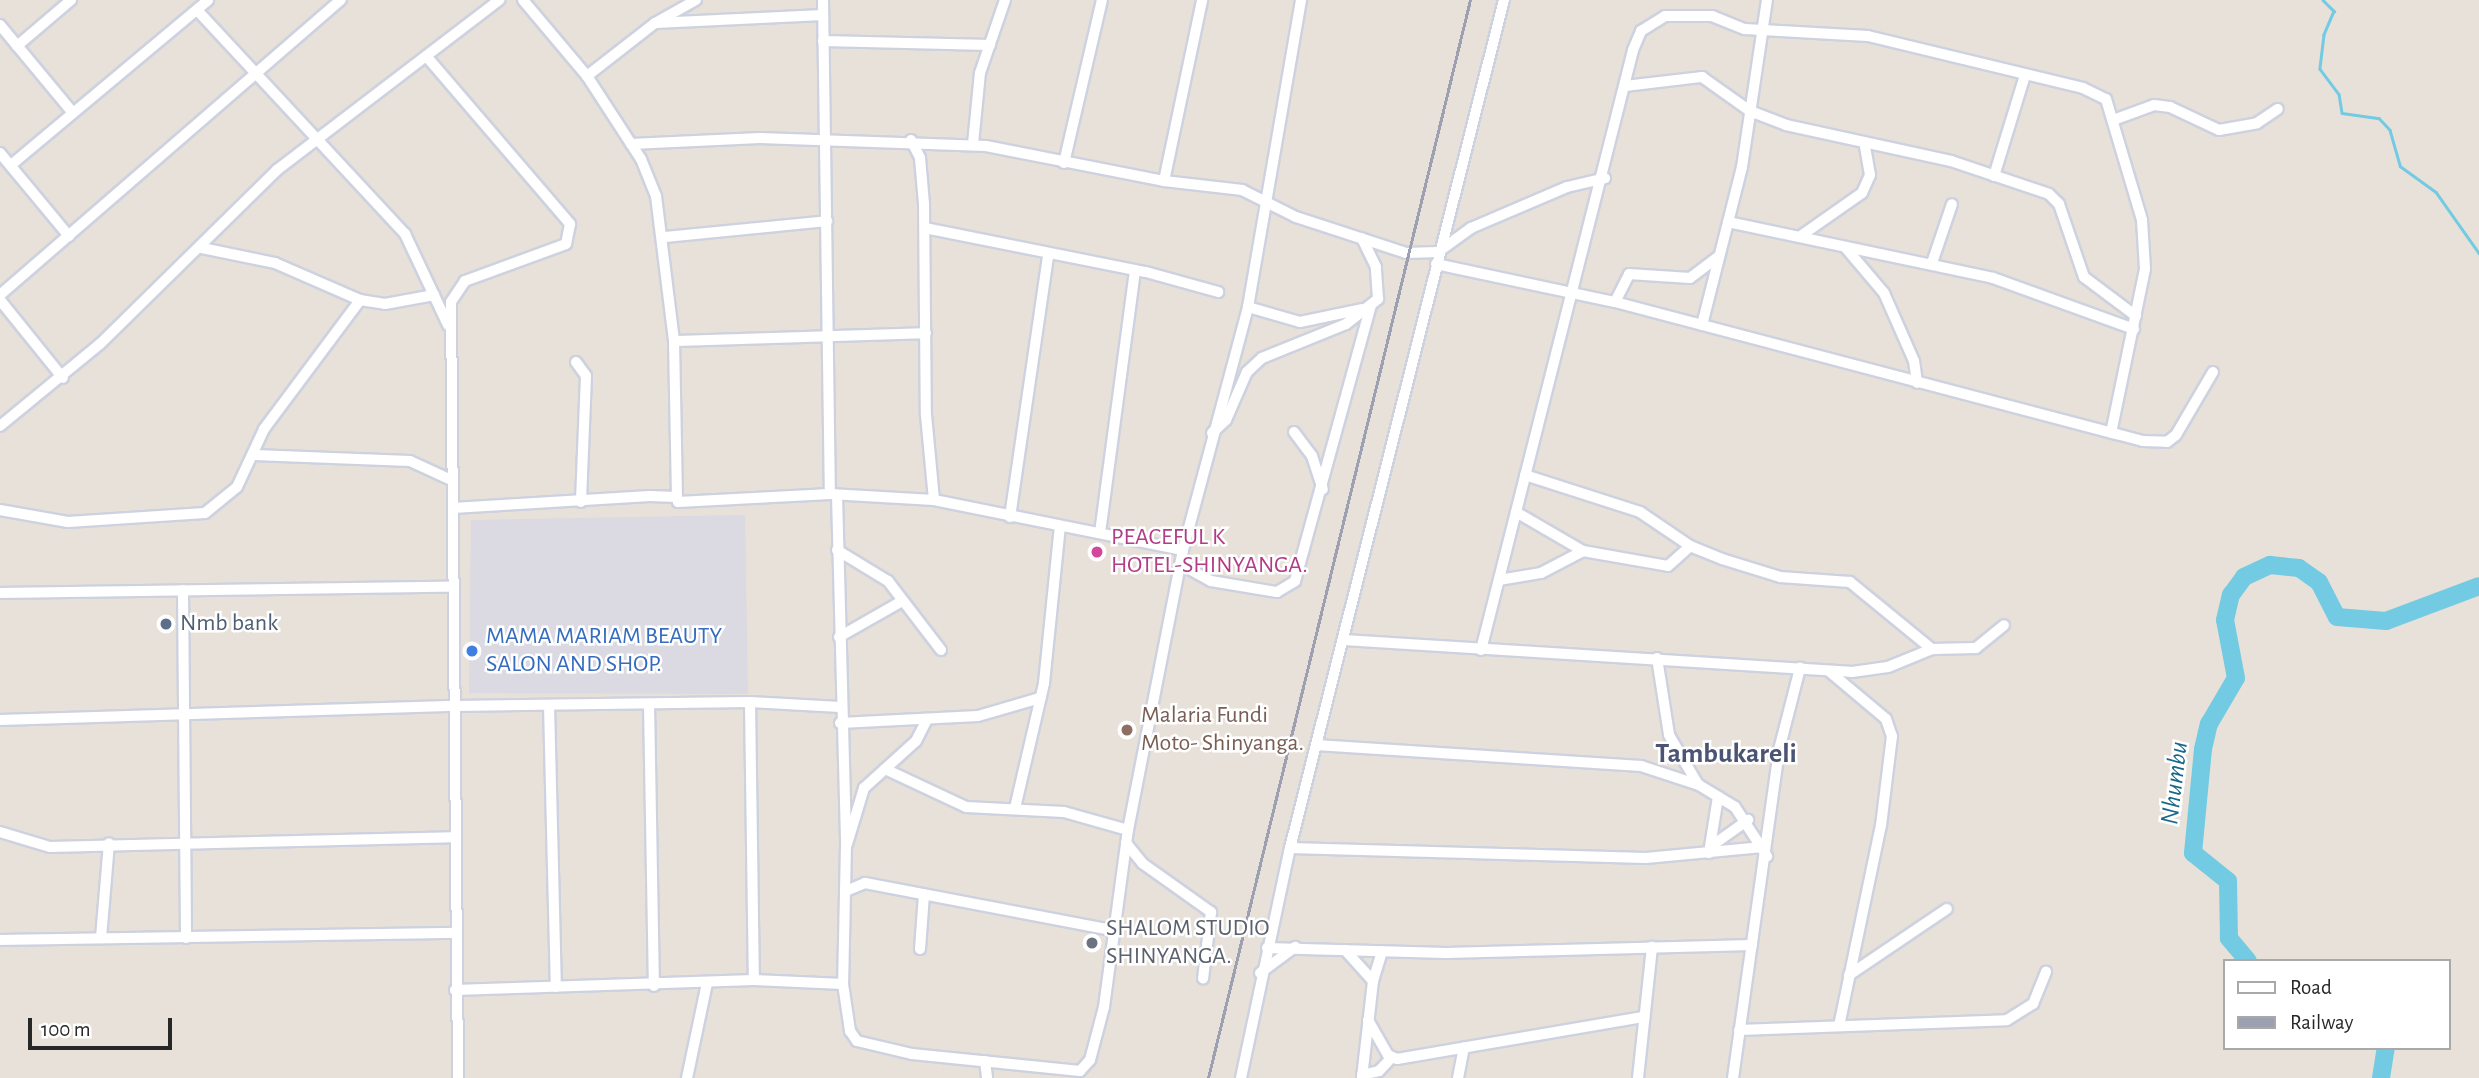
<!DOCTYPE html>
<html>
<head>
<meta charset="utf-8">
<style>
  body { margin:0 }
  #map { position:relative; width:2479px; height:1078px; overflow:hidden; background:#e8e1d9; font-family:"Alegreya Sans",sans-serif }
  div>[style] { position:absolute }
  [style*='--x'] { left:calc(var(--x)*1px); top:calc(var(--y)*1px); width:calc(var(--w)*1px); rotate:calc(var(--a)*1deg) }
  .industrial>* { inset:0; background:#dbd9e1 }
  .stream>* { height:2.5px; margin:-1.25px; padding:0 1.25px; transform-origin:1.25px; border-radius:1.25px; background:#73cbe3 }
  .river>* { height:18px; margin:-9px; padding:0 9px; transform-origin:9px; border-radius:9px; background:#73cbe3 }
  .roads { filter:drop-shadow(2px 0 #ced2df) drop-shadow(-2px 0 #ced2df) drop-shadow(0 2px #ced2df) drop-shadow(0 -2px #ced2df) }
  .minor>* { height:10px; margin:-5px; padding:0 5px; transform-origin:5px; border-radius:5px; background:#fff }
  .rail>* { height:2.5px; margin:-1.25px; padding:0 1.25px; transform-origin:1.25px; border-radius:1.25px; background:#9ca0b0 }
  .dots>* { width:19px; height:19px; translate:-50% -50%; box-sizing:border-box; border:4px solid #fff; border-radius:50% }
  span { translate:-50% -50%; white-space:nowrap; text-align:center; line-height:1.15; -webkit-text-stroke:5px #fff; paint-order:stroke }
  .hotel-label { font-size:24px; color:#b23c85 }
  .left { translate:0 -50%; text-align:left }
  .service-label { font-size:24px; color:#4e5e75 }
  .shop-label { font-size:24px; color:#366cbe }
  .education-label { font-size:24px; color:#785e54 }
  .worship-label { font-size:24px; color:#5b616d }
  .water-label { font-size:26px; color:#17688a; font-style:italic }
  .quarter-label { font-size:28px; color:#4b5473; font-weight:700 }
  .legend { position:absolute; left:2223px; top:959px; width:228px; height:91px; box-sizing:border-box; background:#fff; border:2px solid #a9a9a9; margin:0; padding:9px 12px; list-style:none; font-size:21px; color:#272727 }
  .legend li { display:flex; align-items:center; gap:14px; height:35px }
  .legend b { width:35px; border:2px solid #a9a9a9 }
  .scale { position:absolute; left:28px; top:1018px; width:144px; height:32px; box-sizing:border-box; border:4px solid #272727; border-top:0; padding-left:9px; font-size:21px; line-height:24px; white-space:nowrap; color:#272727; -webkit-text-stroke:5px #fff; paint-order:stroke }
</style>
</head>
<body>
<div id="map">
  <div class="industrial">
    <i style="clip-path:polygon(745px 515px,748px 694px,469px 693px,471px 520px)"></i>
  </div>
  <div class="stream">
    <i style="--x:2323;--y:0;--w:16;--a:45"></i>
    <i style="--x:2334;--y:11;--w:26;--a:113"></i>
    <i style="--x:2324;--y:35;--w:34;--a:97"></i>
    <i style="--x:2320;--y:69;--w:31;--a:53"></i>
    <i style="--x:2339;--y:94;--w:19;--a:81"></i>
    <i style="--x:2342;--y:113;--w:37;--a:8"></i>
    <i style="--x:2379;--y:118;--w:16;--a:47"></i>
    <i style="--x:2390;--y:130;--w:37;--a:74"></i>
    <i style="--x:2400;--y:166;--w:44;--a:35.8"></i>
    <i style="--x:2436;--y:192;--w:75;--a:54.8"></i>
  </div>
  <div class="river">
    <i style="--x:2248;--y:961;--w:30;--a:-130"></i>
    <i style="--x:2229;--y:938;--w:57;--a:-91"></i>
    <i style="--x:2228;--y:881;--w:45;--a:-141.3"></i>
    <i style="--x:2193;--y:853;--w:104;--a:-84.5"></i>
    <i style="--x:2203;--y:749;--w:26;--a:-77"></i>
    <i style="--x:2209;--y:724;--w:53;--a:-59.6"></i>
    <i style="--x:2236;--y:678;--w:59;--a:-100.7"></i>
    <i style="--x:2225;--y:620;--w:26;--a:-77"></i>
    <i style="--x:2231;--y:595;--w:22;--a:-54"></i>
    <i style="--x:2244;--y:577;--w:29;--a:-25"></i>
    <i style="--x:2270;--y:565;--w:29;--a:6"></i>
    <i style="--x:2299;--y:568;--w:24;--a:35"></i>
    <i style="--x:2319;--y:582;--w:39;--a:63"></i>
    <i style="--x:2337;--y:617;--w:49;--a:4.7"></i>
    <i style="--x:2386;--y:621;--w:99;--a:-20.6"></i>
    <i style="--x:2381;--y:1078;--w:30;--a:-81"></i>
  </div>
  <div class="roads">
    <div class="minor">
      <i style="--x:523;--y:0;--w:99;--a:49.9"></i>
      <i style="--x:587;--y:76;--w:99;--a:57"></i>
      <i style="--x:641;--y:159;--w:40;--a:68"></i>
      <i style="--x:656;--y:196;--w:146;--a:82.9"></i>
      <i style="--x:674;--y:341;--w:156;--a:88.9"></i>
      <i style="--x:823;--y:0;--w:494;--a:89.2"></i>
      <i style="--x:197;--y:10;--w:306;--a:47.1"></i>
      <i style="--x:405;--y:234;--w:101;--a:64.7"></i>
      <i style="--x:655;--y:23;--w:168;--a:-2.7"></i>
      <i style="--x:0;--y:25;--w:114;--a:50.3"></i>
      <i style="--x:823;--y:41;--w:167;--a:1.4"></i>
      <i style="--x:17;--y:46;--w:71;--a:-40.4"></i>
      <i style="--x:427;--y:57;--w:220;--a:49.4"></i>
      <i style="--x:570;--y:224;--w:20;--a:101"></i>
      <i style="--x:566;--y:244;--w:108;--a:159.9"></i>
      <i style="--x:465;--y:281;--w:25;--a:124"></i>
      <i style="--x:451;--y:302;--w:776;--a:89.48"></i>
      <i style="--x:587;--y:76;--w:86;--a:-37.9"></i>
      <i style="--x:655;--y:23;--w:47;--a:-29.3"></i>
      <i style="--x:1625;--y:86;--w:78;--a:-6.7"></i>
      <i style="--x:1702;--y:77;--w:59;--a:35.3"></i>
      <i style="--x:1750;--y:111;--w:39;--a:21"></i>
      <i style="--x:1786;--y:125;--w:169;--a:12.3"></i>
      <i style="--x:1951;--y:161;--w:103;--a:18.6"></i>
      <i style="--x:2049;--y:194;--w:14;--a:45"></i>
      <i style="--x:2059;--y:204;--w:77;--a:71.1"></i>
      <i style="--x:2084;--y:277;--w:65;--a:36.9"></i>
      <i style="--x:2116;--y:119;--w:40;--a:-20.2"></i>
      <i style="--x:2154;--y:105;--w:16;--a:7"></i>
      <i style="--x:2170;--y:107;--w:54;--a:25.1"></i>
      <i style="--x:2219;--y:130;--w:39;--a:-10"></i>
      <i style="--x:2257;--y:123;--w:25;--a:-34"></i>
      <i style="--x:911;--y:140;--w:20;--a:63"></i>
      <i style="--x:920;--y:158;--w:46;--a:85"></i>
      <i style="--x:924;--y:204;--w:211;--a:89.5"></i>
      <i style="--x:926;--y:415;--w:85;--a:84.6"></i>
      <i style="--x:631;--y:144;--w:129;--a:-2.7"></i>
      <i style="--x:760;--y:138;--w:226;--a:2"></i>
      <i style="--x:986;--y:146;--w:181;--a:11.1"></i>
      <i style="--x:1164;--y:181;--w:79;--a:6.6"></i>
      <i style="--x:1242;--y:190;--w:60;--a:26.6"></i>
      <i style="--x:1296;--y:217;--w:116;--a:18.1"></i>
      <i style="--x:1406;--y:253;--w:32;--a:-2"></i>
      <i style="--x:1438;--y:252;--w:41;--a:-36"></i>
      <i style="--x:1471;--y:228;--w:104;--a:-23.1"></i>
      <i style="--x:1567;--y:187;--w:39;--a:-13"></i>
      <i style="--x:973;--y:144;--w:71;--a:-84.4"></i>
      <i style="--x:980;--y:73;--w:77;--a:-71.1"></i>
      <i style="--x:0;--y:153;--w:108;--a:50.3"></i>
      <i style="--x:1064;--y:163;--w:167;--a:-76.9"></i>
      <i style="--x:11;--y:165;--w:257;--a:-39.9"></i>
      <i style="--x:1994;--y:176;--w:106;--a:-72.9"></i>
      <i style="--x:1164;--y:181;--w:185;--a:-78.1"></i>
      <i style="--x:1728;--y:222;--w:271;--a:11.9"></i>
      <i style="--x:1993;--y:278;--w:150;--a:19.9"></i>
      <i style="--x:925;--y:228;--w:225;--a:11.3"></i>
      <i style="--x:1146;--y:272;--w:75;--a:15.5"></i>
      <i style="--x:1802;--y:235;--w:73;--a:-35"></i>
      <i style="--x:1862;--y:193;--w:20;--a:-66"></i>
      <i style="--x:1870;--y:175;--w:29;--a:-100"></i>
      <i style="--x:665;--y:237;--w:163;--a:-5.6"></i>
      <i style="--x:1845;--y:247;--w:60;--a:49.7"></i>
      <i style="--x:1884;--y:293;--w:74;--a:66.2"></i>
      <i style="--x:1914;--y:361;--w:22;--a:82"></i>
      <i style="--x:202;--y:248;--w:75;--a:11.6"></i>
      <i style="--x:275;--y:263;--w:93;--a:23.5"></i>
      <i style="--x:360;--y:300;--w:25;--a:9"></i>
      <i style="--x:385;--y:304;--w:50;--a:-10.4"></i>
      <i style="--x:1932;--y:263;--w:62;--a:-71.3"></i>
      <i style="--x:1436;--y:264;--w:183;--a:12"></i>
      <i style="--x:1615;--y:302;--w:546;--a:14.75"></i>
      <i style="--x:2143;--y:441;--w:24;--a:2"></i>
      <i style="--x:2167;--y:442;--w:11;--a:-38"></i>
      <i style="--x:2176;--y:435;--w:73;--a:-59.6"></i>
      <i style="--x:0;--y:295;--w:451;--a:-40.9"></i>
      <i style="--x:0;--y:300;--w:100;--a:51.1"></i>
      <i style="--x:1615;--y:302;--w:31;--a:-63"></i>
      <i style="--x:1629;--y:274;--w:61;--a:3.8"></i>
      <i style="--x:1690;--y:278;--w:34;--a:-37"></i>
      <i style="--x:1248;--y:307;--w:54;--a:16.1"></i>
      <i style="--x:1300;--y:322;--w:63;--a:-11.8"></i>
      <i style="--x:1702;--y:325;--w:163;--a:-75.8"></i>
      <i style="--x:1742;--y:167;--w:169;--a:-81.5"></i>
      <i style="--x:674;--y:341;--w:252;--a:-1.8"></i>
      <i style="--x:576;--y:362;--w:17;--a:54"></i>
      <i style="--x:586;--y:376;--w:126;--a:92.3"></i>
      <i style="--x:0;--y:426;--w:129;--a:-39.4"></i>
      <i style="--x:100;--y:344;--w:248;--a:-44.5"></i>
      <i style="--x:277;--y:170;--w:280;--a:-37.4"></i>
      <i style="--x:1294;--y:432;--w:30;--a:53"></i>
      <i style="--x:1312;--y:456;--w:35;--a:72"></i>
      <i style="--x:1212;--y:433;--w:19;--a:-43"></i>
      <i style="--x:1226;--y:420;--w:52;--a:-66.4"></i>
      <i style="--x:1247;--y:372;--w:21;--a:-43"></i>
      <i style="--x:1262;--y:358;--w:91;--a:-22"></i>
      <i style="--x:1346;--y:324;--w:41;--a:-38"></i>
      <i style="--x:1378;--y:299;--w:32;--a:-94"></i>
      <i style="--x:1376;--y:267;--w:32;--a:-116"></i>
      <i style="--x:254;--y:455;--w:156;--a:2.2"></i>
      <i style="--x:410;--y:461;--w:43;--a:24.8"></i>
      <i style="--x:1525;--y:475;--w:121;--a:17.8"></i>
      <i style="--x:1640;--y:512;--w:60;--a:34.2"></i>
      <i style="--x:1690;--y:546;--w:35;--a:22"></i>
      <i style="--x:1722;--y:559;--w:61;--a:17.2"></i>
      <i style="--x:1780;--y:577;--w:70;--a:4.1"></i>
      <i style="--x:1850;--y:582;--w:106;--a:39.3"></i>
      <i style="--x:837;--y:495;--w:350;--a:88.5"></i>
      <i style="--x:846;--y:845;--w:139;--a:91.2"></i>
      <i style="--x:843;--y:984;--w:48;--a:81.5"></i>
      <i style="--x:850;--y:1031;--w:12;--a:55"></i>
      <i style="--x:857;--y:1041;--w:57;--a:13.3"></i>
      <i style="--x:912;--y:1054;--w:169;--a:5.8"></i>
      <i style="--x:1080;--y:1071;--w:15;--a:-48"></i>
      <i style="--x:1090;--y:1060;--w:55;--a:-75.2"></i>
      <i style="--x:1104;--y:1007;--w:179;--a:-82.3"></i>
      <i style="--x:1128;--y:830;--w:285;--a:-78.9"></i>
      <i style="--x:1183;--y:550;--w:252;--a:-75"></i>
      <i style="--x:1248;--y:307;--w:312;--a:-80.2"></i>
      <i style="--x:453;--y:508;--w:197;--a:-3.5"></i>
      <i style="--x:650;--y:496;--w:27;--a:2"></i>
      <i style="--x:677;--y:497;--w:5;--a:79"></i>
      <i style="--x:678;--y:502;--w:152;--a:-3"></i>
      <i style="--x:830;--y:494;--w:104;--a:3.3"></i>
      <i style="--x:934;--y:500;--w:254;--a:11.4"></i>
      <i style="--x:0;--y:510;--w:69;--a:10"></i>
      <i style="--x:68;--y:522;--w:137;--a:-3.8"></i>
      <i style="--x:205;--y:513;--w:41;--a:-39.1"></i>
      <i style="--x:237;--y:487;--w:64;--a:-65"></i>
      <i style="--x:264;--y:429;--w:161;--a:-53.3"></i>
      <i style="--x:1516;--y:512;--w:78;--a:30.2"></i>
      <i style="--x:1010;--y:517;--w:265;--a:-81.7"></i>
      <i style="--x:1100;--y:533;--w:265;--a:-82.4"></i>
      <i style="--x:837;--y:550;--w:60;--a:31.3"></i>
      <i style="--x:888;--y:581;--w:87;--a:52.5"></i>
      <i style="--x:1180;--y:564;--w:35;--a:29"></i>
      <i style="--x:1211;--y:581;--w:67;--a:9.5"></i>
      <i style="--x:1277;--y:592;--w:21;--a:-31"></i>
      <i style="--x:1295;--y:581;--w:285;--a:-74.6"></i>
      <i style="--x:1499;--y:580;--w:43;--a:-9.5"></i>
      <i style="--x:1541;--y:573;--w:47;--a:-27.6"></i>
      <i style="--x:1583;--y:551;--w:86;--a:10"></i>
      <i style="--x:1668;--y:566;--w:30;--a:-42"></i>
      <i style="--x:183;--y:590;--w:348;--a:89.5"></i>
      <i style="--x:0;--y:593;--w:454;--a:-0.8"></i>
      <i style="--x:839;--y:637;--w:73;--a:-29.7"></i>
      <i style="--x:1344;--y:640;--w:509;--a:3.6"></i>
      <i style="--x:1852;--y:672;--w:36;--a:-8"></i>
      <i style="--x:1888;--y:667;--w:48;--a:-22.2"></i>
      <i style="--x:1932;--y:649;--w:44;--a:-1.3"></i>
      <i style="--x:1976;--y:648;--w:36;--a:-39"></i>
      <i style="--x:1481;--y:650;--w:619;--a:-75.78"></i>
      <i style="--x:1633;--y:50;--w:21;--a:-67"></i>
      <i style="--x:1641;--y:31;--w:28;--a:-32"></i>
      <i style="--x:1665;--y:16;--w:47;--a:0"></i>
      <i style="--x:1712;--y:16;--w:35;--a:22"></i>
      <i style="--x:1745;--y:29;--w:123;--a:3.3"></i>
      <i style="--x:1868;--y:36;--w:221;--a:13.6"></i>
      <i style="--x:2083;--y:88;--w:25;--a:26"></i>
      <i style="--x:2106;--y:99;--w:126;--a:73.4"></i>
      <i style="--x:2142;--y:220;--w:49;--a:86.5"></i>
      <i style="--x:2145;--y:269;--w:167;--a:101.7"></i>
      <i style="--x:1657;--y:658;--w:78;--a:81.1"></i>
      <i style="--x:1669;--y:735;--w:56;--a:59.7"></i>
      <i style="--x:1830;--y:672;--w:73;--a:40"></i>
      <i style="--x:1886;--y:719;--w:18;--a:71"></i>
      <i style="--x:1892;--y:736;--w:90;--a:97"></i>
      <i style="--x:1881;--y:825;--w:201;--a:101.8"></i>
      <i style="--x:750;--y:702;--w:278;--a:89.2"></i>
      <i style="--x:649;--y:704;--w:282;--a:89"></i>
      <i style="--x:549;--y:705;--w:282;--a:88.6"></i>
      <i style="--x:0;--y:720;--w:456;--a:-1.8"></i>
      <i style="--x:456;--y:706;--w:294;--a:-0.8"></i>
      <i style="--x:750;--y:702;--w:90;--a:3.2"></i>
      <i style="--x:840;--y:723;--w:138;--a:-2.9"></i>
      <i style="--x:978;--y:716;--w:65;--a:-16.2"></i>
      <i style="--x:1316;--y:745;--w:326;--a:3.7"></i>
      <i style="--x:1641;--y:766;--w:61;--a:18.1"></i>
      <i style="--x:1699;--y:785;--w:42;--a:31.4"></i>
      <i style="--x:1735;--y:807;--w:59;--a:56.9"></i>
      <i style="--x:885;--y:769;--w:89;--a:25.1"></i>
      <i style="--x:966;--y:807;--w:98;--a:2.9"></i>
      <i style="--x:1064;--y:812;--w:66;--a:15.7"></i>
      <i style="--x:1015;--y:808;--w:128;--a:-76.9"></i>
      <i style="--x:1044;--y:683;--w:158;--a:-84.2"></i>
      <i style="--x:0;--y:832;--w:52;--a:16.7"></i>
      <i style="--x:50;--y:847;--w:403;--a:-1.4"></i>
      <i style="--x:1126;--y:843;--w:26;--a:51"></i>
      <i style="--x:1142;--y:863;--w:85;--a:35.4"></i>
      <i style="--x:1211;--y:912;--w:67;--a:96.8"></i>
      <i style="--x:847;--y:844;--w:59;--a:-73.1"></i>
      <i style="--x:864;--y:788;--w:70;--a:-42.1"></i>
      <i style="--x:916;--y:741;--w:25;--a:-63"></i>
      <i style="--x:1710;--y:847;--w:47;--a:-35.4"></i>
      <i style="--x:1290;--y:848;--w:356;--a:1.6"></i>
      <i style="--x:1646;--y:858;--w:117;--a:-5.4"></i>
      <i style="--x:1709;--y:853;--w:57;--a:-80.9"></i>
      <i style="--x:846;--y:891;--w:21;--a:-23"></i>
      <i style="--x:865;--y:883;--w:251;--a:10.8"></i>
      <i style="--x:101;--y:938;--w:95;--a:-85.2"></i>
      <i style="--x:0;--y:940;--w:455;--a:-0.9"></i>
      <i style="--x:1267;--y:948;--w:179;--a:1.6"></i>
      <i style="--x:1446;--y:953;--w:306;--a:-1.5"></i>
      <i style="--x:920;--y:949;--w:55;--a:-85.8"></i>
      <i style="--x:1345;--y:950;--w:42;--a:47.9"></i>
      <i style="--x:1373;--y:981;--w:98;--a:96.5"></i>
      <i style="--x:1260;--y:973;--w:44;--a:-36.6"></i>
      <i style="--x:1849;--y:975;--w:118;--a:-34"></i>
      <i style="--x:1373;--y:981;--w:31;--a:-73"></i>
      <i style="--x:455;--y:990;--w:299;--a:-1.9"></i>
      <i style="--x:754;--y:980;--w:89;--a:2.6"></i>
      <i style="--x:1368;--y:1020;--w:40;--a:60.3"></i>
      <i style="--x:1388;--y:1055;--w:10;--a:24"></i>
      <i style="--x:1397;--y:1059;--w:251;--a:-9.7"></i>
      <i style="--x:1739;--y:1030;--w:268;--a:-2.1"></i>
      <i style="--x:2007;--y:1020;--w:31;--a:-32"></i>
      <i style="--x:2033;--y:1004;--w:35;--a:-68"></i>
      <i style="--x:985;--y:1061;--w:17;--a:83"></i>
      <i style="--x:1362;--y:1075;--w:17;--a:-13"></i>
      <i style="--x:1379;--y:1071;--w:18;--a:-47"></i>
      <i style="--x:687;--y:1078;--w:97;--a:-78.1"></i>
      <i style="--x:1241;--y:1078;--w:235;--a:-78"></i>
      <i style="--x:1290;--y:848;--w:875;--a:-75.84"></i>
      <i style="--x:1458;--y:1078;--w:31;--a:-79"></i>
      <i style="--x:1638;--y:1078;--w:132;--a:-83.9"></i>
      <i style="--x:1733;--y:1078;--w:331;--a:-82"></i>
      <i style="--x:1779;--y:750;--w:85;--a:-75.6"></i>
    </div>
  </div>
  <div class="rail">
    <i style="--x:1208;--y:1078;--w:1109;--a:-76.34"></i>
  </div>
  <div class="dots">
    <i style="left:1097px;top:552px;background:#d1479c"></i>
    <i style="left:166px;top:624px;background:#5c6f8a"></i>
    <i style="left:472px;top:651px;background:#3f7fe0"></i>
    <i style="left:1127px;top:730px;background:#8d6e63"></i>
    <i style="left:1092px;top:943px;background:#6b7280"></i>
  </div>
  <div class="hotel-label">
    <span class="left" style="left:1111px;top:552px">PEACEFUL K<br>HOTEL-SHINYANGA.</span>
  </div>
  <div class="service-label">
    <span class="left" style="left:180px;top:624px">Nmb bank</span>
  </div>
  <div class="shop-label">
    <span class="left" style="left:486px;top:651px">MAMA MARIAM BEAUTY<br>SALON AND SHOP.</span>
  </div>
  <div class="education-label">
    <span class="left" style="left:1141px;top:730px">Malaria Fundi<br>Moto- Shinyanga.</span>
  </div>
  <div class="worship-label">
    <span class="left" style="left:1106px;top:943px">SHALOM STUDIO<br>SHINYANGA.</span>
  </div>
  <div class="water-label">
    <span style="left:2175px;top:783px;rotate:-83deg">Nhumbu</span>
  </div>
  <div class="quarter-label">
    <span style="left:1726px;top:754px">Tambukareli</span>
  </div>
  <ul class="legend">
  <li><b style="height:9px;background:#fff"></b>Road</li>
  <li><b style="height:9px;background:#9ca0b0"></b>Railway</li>
  </ul>
  <div class="scale">100 m</div>
</div>
</body>
</html>
